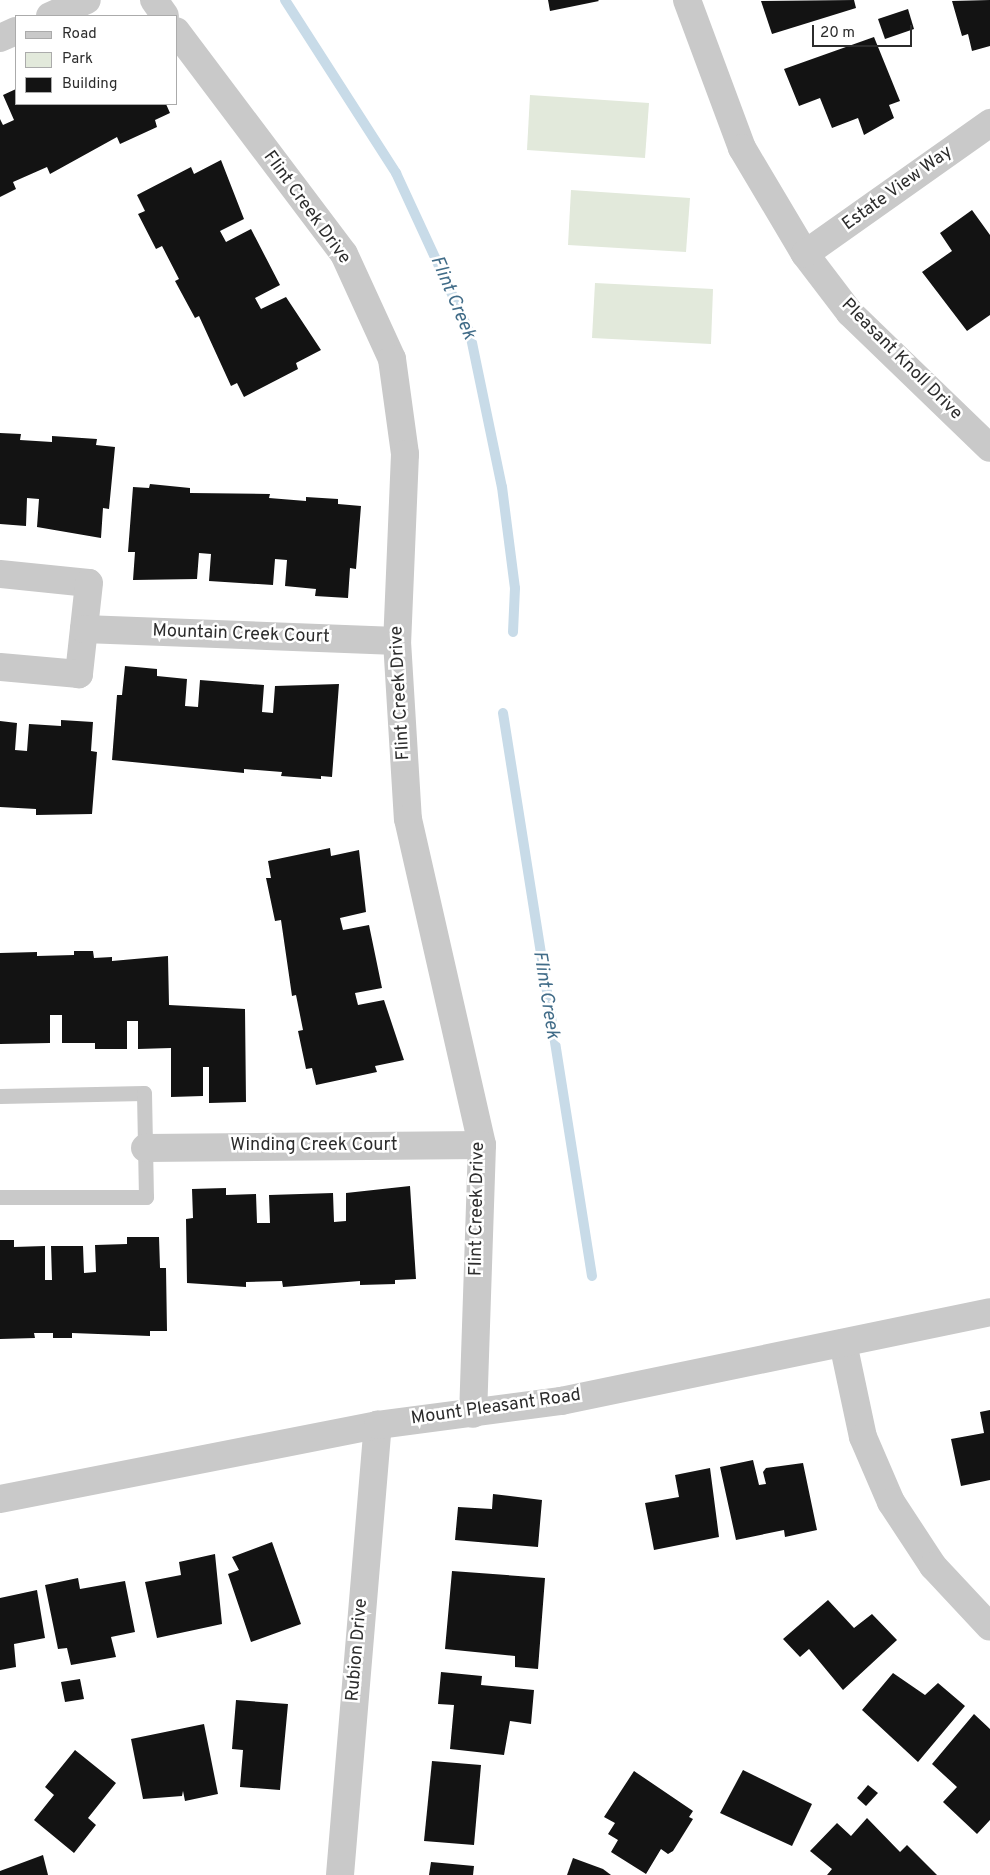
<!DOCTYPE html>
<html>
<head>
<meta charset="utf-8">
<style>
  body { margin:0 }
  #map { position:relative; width:990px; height:1875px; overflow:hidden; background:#fff; font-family:Overpass,sans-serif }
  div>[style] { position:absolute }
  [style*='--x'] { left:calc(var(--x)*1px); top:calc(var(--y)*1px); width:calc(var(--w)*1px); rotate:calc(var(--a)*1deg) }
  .green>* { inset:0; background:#e2e9db }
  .stream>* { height:10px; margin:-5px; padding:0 5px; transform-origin:5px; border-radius:5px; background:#c8dbe8 }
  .building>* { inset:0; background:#131313 }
  .service>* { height:15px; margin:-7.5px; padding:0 7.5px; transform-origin:7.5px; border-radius:7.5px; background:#c9c9c9 }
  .minor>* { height:28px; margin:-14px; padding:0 14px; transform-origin:14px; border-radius:14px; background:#c9c9c9 }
  .tertiary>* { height:28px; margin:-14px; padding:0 14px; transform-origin:14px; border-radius:14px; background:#c9c9c9 }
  span { translate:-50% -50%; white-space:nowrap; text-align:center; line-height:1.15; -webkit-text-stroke:5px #fff; paint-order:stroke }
  .street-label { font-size:18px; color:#2c2c2c }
  .water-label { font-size:19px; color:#416c88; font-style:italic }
  .legend { position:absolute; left:15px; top:15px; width:162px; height:90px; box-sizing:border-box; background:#fff; border:1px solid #ababab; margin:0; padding:6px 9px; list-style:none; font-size:15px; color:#2c2c2c }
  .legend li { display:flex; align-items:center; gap:10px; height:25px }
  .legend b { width:25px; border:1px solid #ababab }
  .scale { position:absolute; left:812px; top:25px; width:100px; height:22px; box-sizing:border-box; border:2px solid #2c2c2c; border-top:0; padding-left:6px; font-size:15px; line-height:18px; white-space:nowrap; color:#2c2c2c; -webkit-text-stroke:4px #fff; paint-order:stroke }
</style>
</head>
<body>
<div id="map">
  <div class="green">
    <i style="clip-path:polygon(530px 95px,649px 103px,645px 158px,527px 150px)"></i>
    <i style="clip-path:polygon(571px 190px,690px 198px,686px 252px,568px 245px)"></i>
    <i style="clip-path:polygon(595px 283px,713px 289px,711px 344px,592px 338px)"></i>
  </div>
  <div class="stream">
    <i style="--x:285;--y:0;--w:206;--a:57.3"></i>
    <i style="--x:396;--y:173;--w:176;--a:65.2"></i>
    <i style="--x:470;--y:333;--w:157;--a:78.3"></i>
    <i style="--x:502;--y:487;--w:102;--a:82.7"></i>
    <i style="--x:515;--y:588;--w:44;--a:92.6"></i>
    <i style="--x:503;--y:713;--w:570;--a:81.02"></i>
  </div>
  <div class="building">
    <i style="clip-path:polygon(548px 0,598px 0,599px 1px,550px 11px)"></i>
    <i style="clip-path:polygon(854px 0,856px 8px,772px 34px,761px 1px)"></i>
    <i style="clip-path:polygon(990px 0,990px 46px,972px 51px,968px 34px,962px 36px,952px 1px)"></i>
    <i style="clip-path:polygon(908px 9px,914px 29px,885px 39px,878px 19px)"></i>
    <i style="clip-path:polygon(874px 37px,900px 101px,889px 105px,894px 118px,864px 135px,858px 118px,832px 128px,820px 98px,799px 106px,784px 69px)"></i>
    <i style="clip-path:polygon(16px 89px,16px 104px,166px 104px,170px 113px,155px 120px,157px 127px,120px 144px,117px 137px,50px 174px,47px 167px,13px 182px,16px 189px,0 197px,0 119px,3px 125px,14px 120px,3px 95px)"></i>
    <i style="clip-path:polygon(221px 160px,244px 219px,220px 231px,226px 242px,251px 229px,280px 285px,255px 298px,261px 309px,286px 297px,321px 350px,296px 363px,298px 369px,244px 397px,237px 383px,231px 386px,199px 316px,195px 318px,175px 281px,179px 279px,162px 246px,156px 249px,138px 214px,145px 211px,137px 195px,191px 167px,194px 174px)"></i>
    <i style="clip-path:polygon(972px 210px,990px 235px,990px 315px,967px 331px,922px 272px,952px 251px,940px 233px)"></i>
    <i style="clip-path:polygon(0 433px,21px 434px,20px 440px,52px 442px,52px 436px,97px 439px,96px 445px,115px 447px,109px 509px,103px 508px,101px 538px,37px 527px,39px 499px,27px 498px,26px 526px,0 524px)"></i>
    <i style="clip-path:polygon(150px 484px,190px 488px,190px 493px,270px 494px,269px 498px,306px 501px,306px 497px,338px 499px,338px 504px,361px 506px,356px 569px,350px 568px,348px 598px,315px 596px,316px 589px,285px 586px,287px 560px,275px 559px,273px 585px,209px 581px,211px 554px,199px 553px,197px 579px,133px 580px,135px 552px,128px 552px,133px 487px,149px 488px)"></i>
    <i style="clip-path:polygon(125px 666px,157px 669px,157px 676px,187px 679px,185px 706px,198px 707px,200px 680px,264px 685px,262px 712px,273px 713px,275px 686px,339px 684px,332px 777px,321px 776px,321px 779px,281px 776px,282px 772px,244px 769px,244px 773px,112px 760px,117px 695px,122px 695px)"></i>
    <i style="clip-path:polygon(61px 720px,93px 722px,91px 751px,97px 752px,92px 814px,36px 815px,36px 809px,0 807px,0 721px,17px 723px,15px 750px,27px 751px,29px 724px,61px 726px)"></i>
    <i style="clip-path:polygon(330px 848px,331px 856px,359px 850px,366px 912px,340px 918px,343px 930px,369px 925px,382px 988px,355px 993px,358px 1005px,384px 1000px,404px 1060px,375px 1066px,377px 1072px,316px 1085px,312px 1068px,306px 1069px,298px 1031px,303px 1030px,296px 995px,292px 996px,281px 920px,275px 921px,266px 878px,271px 878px,268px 861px)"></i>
    <i style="clip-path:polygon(74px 951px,93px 951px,94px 958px,112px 957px,112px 961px,168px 956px,169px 1005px,245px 1009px,246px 1102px,209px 1103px,209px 1067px,203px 1067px,203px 1096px,171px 1097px,171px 1048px,138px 1049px,138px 1021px,127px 1021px,127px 1049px,95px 1049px,95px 1043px,62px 1043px,62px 1015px,50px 1015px,50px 1043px,0 1044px,0 953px,37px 952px,37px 956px,74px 955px)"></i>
    <i style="clip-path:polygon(410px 1186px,416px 1279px,395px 1280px,395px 1284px,360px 1285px,360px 1281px,283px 1287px,282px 1281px,246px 1282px,246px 1287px,187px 1283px,186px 1219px,193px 1218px,192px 1189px,226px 1188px,226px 1195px,256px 1194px,257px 1223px,270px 1223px,269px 1195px,333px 1193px,334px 1222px,346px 1221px,346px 1193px)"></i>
    <i style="clip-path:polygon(127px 1237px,159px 1237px,160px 1268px,166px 1268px,167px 1331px,150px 1331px,150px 1336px,72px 1333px,72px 1338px,53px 1338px,53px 1333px,34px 1333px,35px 1338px,0 1339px,0 1240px,14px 1240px,14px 1247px,45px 1246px,45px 1280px,52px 1280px,51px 1246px,83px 1246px,84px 1273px,96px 1272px,95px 1245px,127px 1244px)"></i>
    <i style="clip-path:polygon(990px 1410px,990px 1480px,961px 1486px,951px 1439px,984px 1433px,980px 1412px)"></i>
    <i style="clip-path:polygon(753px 1460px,759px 1485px,766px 1484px,763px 1472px,766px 1468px,803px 1463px,817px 1530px,785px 1537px,784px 1530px,736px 1540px,720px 1467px)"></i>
    <i style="clip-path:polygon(710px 1468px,719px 1537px,654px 1550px,645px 1503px,679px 1497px,675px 1475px)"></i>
    <i style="clip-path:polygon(493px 1494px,542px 1500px,538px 1547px,455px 1540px,458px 1507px,492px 1509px)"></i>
    <i style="clip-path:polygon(272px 1542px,301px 1624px,251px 1642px,228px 1574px,239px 1570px,232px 1557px)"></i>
    <i style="clip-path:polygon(215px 1554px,222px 1624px,157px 1638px,145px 1582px,181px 1575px,179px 1562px)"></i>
    <i style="clip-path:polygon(452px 1571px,545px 1578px,538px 1669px,515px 1667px,515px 1656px,445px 1649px)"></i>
    <i style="clip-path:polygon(78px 1578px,80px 1589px,125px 1581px,135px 1632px,111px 1637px,116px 1657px,71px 1665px,67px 1648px,58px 1649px,45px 1585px)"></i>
    <i style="clip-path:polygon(37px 1590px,45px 1638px,14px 1644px,16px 1667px,0 1670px,0 1598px)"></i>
    <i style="clip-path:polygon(828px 1600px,854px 1628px,872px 1614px,897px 1640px,843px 1690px,809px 1649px,800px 1657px,783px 1639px)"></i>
    <i style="clip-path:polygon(441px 1672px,482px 1676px,481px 1685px,534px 1690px,531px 1724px,510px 1721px,504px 1755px,450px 1749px,454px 1705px,438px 1704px)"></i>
    <i style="clip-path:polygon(893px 1673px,925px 1695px,938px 1683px,965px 1706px,918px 1762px,862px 1710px)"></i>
    <i style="clip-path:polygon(80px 1679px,84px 1699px,65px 1702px,61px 1682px)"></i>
    <i style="clip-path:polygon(236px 1700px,288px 1704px,280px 1790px,240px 1787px,243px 1750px,232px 1749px)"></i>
    <i style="clip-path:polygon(974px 1714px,990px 1729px,990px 1820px,977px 1834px,943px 1802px,957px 1787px,932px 1764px)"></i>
    <i style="clip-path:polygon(204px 1724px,218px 1794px,185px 1801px,183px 1791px,182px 1796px,143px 1799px,131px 1739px)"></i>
    <i style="clip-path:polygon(75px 1750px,116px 1783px,88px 1818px,96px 1825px,74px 1853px,34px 1820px,54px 1795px,45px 1787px)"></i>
    <i style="clip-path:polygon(432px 1761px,481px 1765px,474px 1845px,424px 1841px)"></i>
    <i style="clip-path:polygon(743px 1770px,812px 1804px,792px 1846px,720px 1813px)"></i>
    <i style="clip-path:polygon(634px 1771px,693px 1811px,689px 1817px,693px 1819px,673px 1851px,668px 1854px,661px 1849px,646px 1874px,611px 1852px,618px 1840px,608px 1834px,615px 1823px,604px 1817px)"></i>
    <i style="clip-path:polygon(868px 1785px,878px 1793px,866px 1806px,857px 1798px)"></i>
    <i style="clip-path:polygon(867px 1818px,900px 1852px,907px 1845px,937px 1875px,827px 1875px,832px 1869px,810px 1851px,837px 1823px,851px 1836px)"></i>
    <i style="clip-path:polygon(43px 1855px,48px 1875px,0 1875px,0 1871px)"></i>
    <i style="clip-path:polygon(573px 1858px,603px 1869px,611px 1875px,567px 1875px)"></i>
    <i style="clip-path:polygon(431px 1862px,474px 1866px,473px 1875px,429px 1875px)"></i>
  </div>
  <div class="service">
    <i style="--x:0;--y:1096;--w:144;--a:-1.2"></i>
    <i style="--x:144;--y:1093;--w:104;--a:88.9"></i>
    <i style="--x:146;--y:1197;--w:146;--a:180"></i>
  </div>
  <div class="minor">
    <i style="--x:154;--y:0;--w:19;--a:55"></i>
    <i style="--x:687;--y:0;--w:158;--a:69.6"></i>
    <i style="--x:742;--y:148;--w:123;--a:59.3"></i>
    <i style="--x:805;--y:254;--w:74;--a:52.7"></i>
    <i style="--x:850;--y:313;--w:194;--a:44"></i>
    <i style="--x:50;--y:16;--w:40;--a:-23.4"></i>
    <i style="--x:176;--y:31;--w:279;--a:53"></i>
    <i style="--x:344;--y:254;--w:115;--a:65.4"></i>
    <i style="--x:392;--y:359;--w:96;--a:82.2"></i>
    <i style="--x:405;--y:454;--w:187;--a:92.4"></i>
    <i style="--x:397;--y:641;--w:178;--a:86.5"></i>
    <i style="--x:408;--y:819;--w:334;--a:77.2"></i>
    <i style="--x:482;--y:1145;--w:269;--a:91.9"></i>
    <i style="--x:0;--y:38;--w:17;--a:-24"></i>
    <i style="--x:805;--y:254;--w:227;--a:-35.3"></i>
    <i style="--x:0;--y:574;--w:89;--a:5.8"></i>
    <i style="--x:89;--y:583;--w:92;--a:96.3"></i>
    <i style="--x:79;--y:674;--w:79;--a:-174.9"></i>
    <i style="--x:84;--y:629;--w:313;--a:2.2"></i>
    <i style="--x:145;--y:1148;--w:337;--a:-0.5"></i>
    <i style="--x:843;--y:1343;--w:96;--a:78"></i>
    <i style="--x:863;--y:1437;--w:71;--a:66.7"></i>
    <i style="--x:891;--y:1502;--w:77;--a:56.7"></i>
    <i style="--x:933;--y:1566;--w:83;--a:46.9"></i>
    <i style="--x:340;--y:1875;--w:452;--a:-85.2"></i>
  </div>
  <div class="tertiary">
    <i style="--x:0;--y:1499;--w:385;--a:-11.1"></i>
    <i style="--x:378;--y:1425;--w:185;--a:-7.5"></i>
    <i style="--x:561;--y:1401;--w:438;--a:-11.7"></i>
  </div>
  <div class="street-label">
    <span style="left:898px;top:189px;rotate:-36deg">Estate View Way</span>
    <span style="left:306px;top:208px;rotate:54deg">Flint Creek Drive</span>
    <span style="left:901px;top:360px;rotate:45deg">Pleasant Knoll Drive</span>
    <span style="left:241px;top:635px;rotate:2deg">Mountain Creek Court</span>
    <span style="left:401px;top:693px;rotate:-93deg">Flint Creek Drive</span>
    <span style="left:314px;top:1146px">Winding Creek Court</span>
    <span style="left:478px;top:1209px;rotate:-89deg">Flint Creek Drive</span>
    <span style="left:496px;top:1408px;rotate:-8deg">Mount Pleasant Road</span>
    <span style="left:358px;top:1650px;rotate:-85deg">Rubion Drive</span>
  </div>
  <div class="water-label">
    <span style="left:452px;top:298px;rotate:67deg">Flint Creek</span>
    <span style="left:545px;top:995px;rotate:81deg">Flint Creek</span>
  </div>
  <ul class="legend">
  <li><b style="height:6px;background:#c9c9c9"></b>Road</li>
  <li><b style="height:14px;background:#e2e9db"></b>Park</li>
  <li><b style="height:14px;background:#131313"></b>Building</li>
  </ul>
  <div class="scale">20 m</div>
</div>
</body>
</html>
